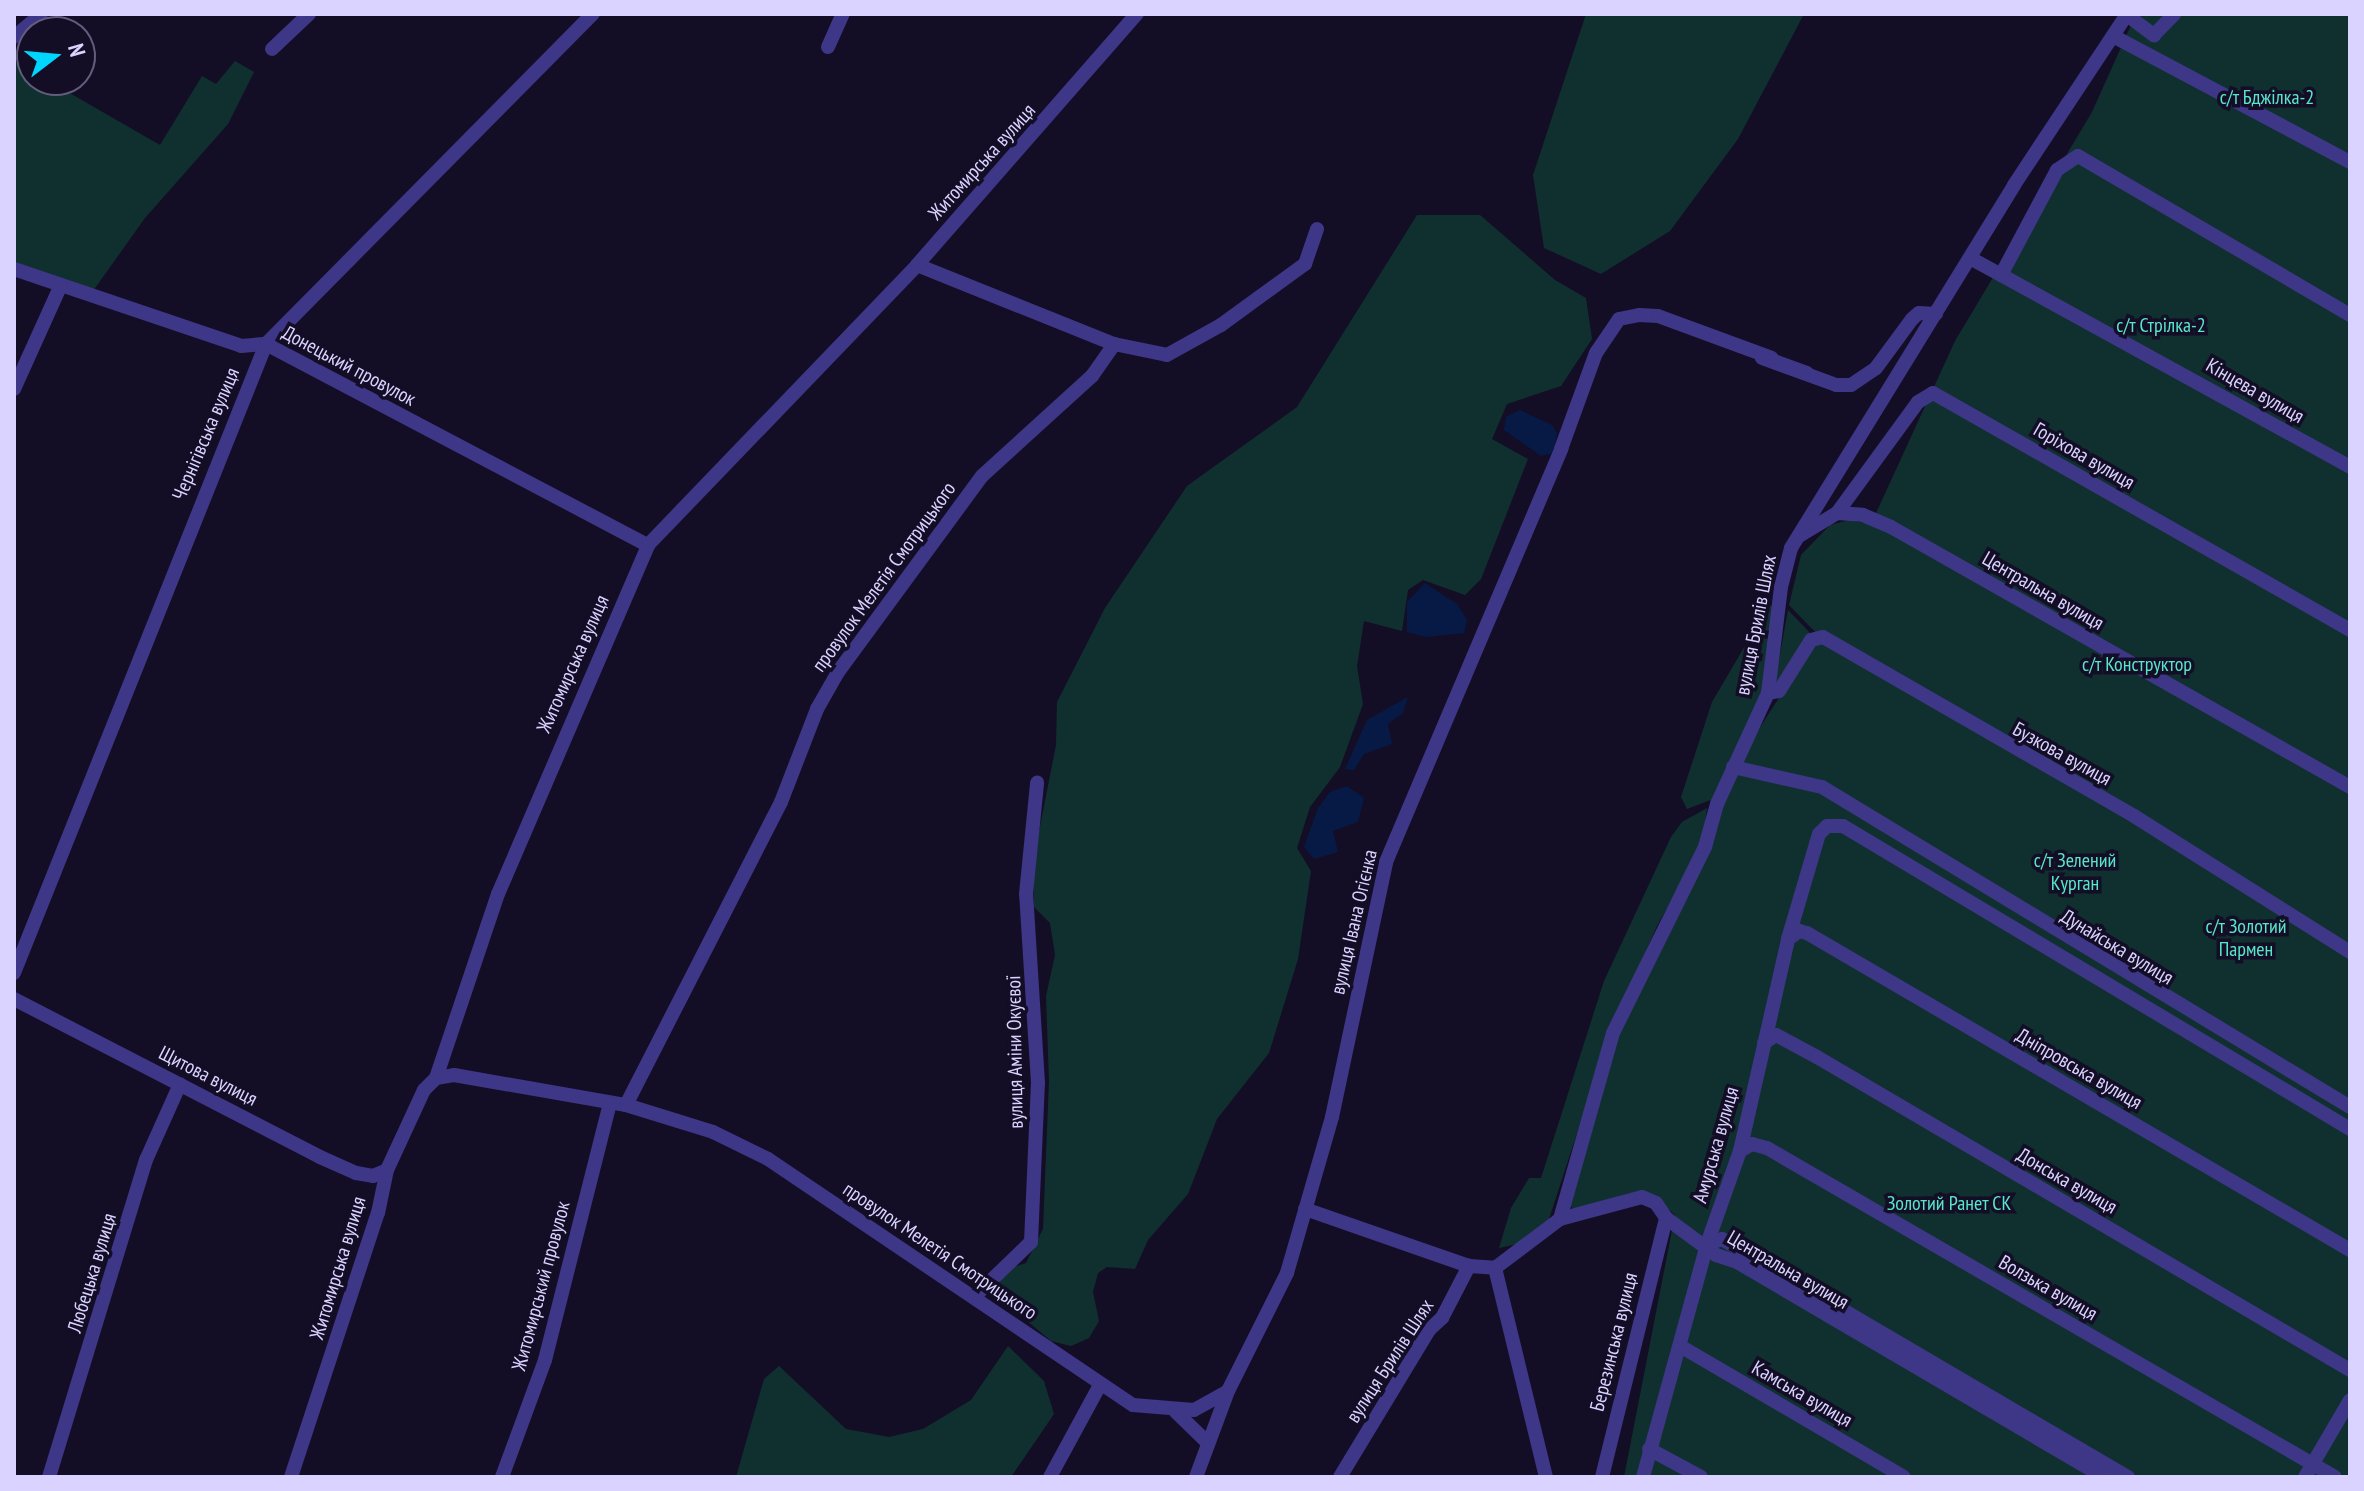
<!DOCTYPE html>
<html>
<head>
<meta charset="utf-8">
<style>
  body { margin:0 }
  #map { position:relative; width:2364px; height:1491px; overflow:hidden; background:#130e26; font-family:"PT Sans Narrow",sans-serif }
  div>[style] { position:absolute }
  [style*='--x'] { left:calc(var(--x)*1px); top:calc(var(--y)*1px); width:calc(var(--w)*1px); rotate:calc(var(--a)*1deg) }
  .green>* { inset:0; background:#103030 }
  .water>* { inset:0; background:#071a45 }
  .minor>* { height:14px; margin:-7px; padding:0 7px; transform-origin:7px; border-radius:7px; background:#3e3687 }
  span { translate:-50% -50%; white-space:nowrap; text-align:center; line-height:1.15; -webkit-text-stroke:7px #130e26; paint-order:stroke }
  .park-label { font-size:20px; color:#58e6cb }
  .street-label { font-size:20px; color:#dad3ff }
  .frame { position:absolute; inset:0; border:16px solid #dad3ff; pointer-events:none }
  .north { position:absolute; left:16px; top:16px; width:80px; height:80px; box-sizing:border-box; background:#130e26; border:2px solid #635d7d; border-radius:50%; rotate:74deg; font-size:22px; font-weight:700; line-height:32px; text-align:center; color:#dad3ff }
  .north::after { content:''; display:block; margin:auto; width:28px; height:36px; background:#00d5fe; clip-path:polygon(50% 0,100% 100%,50% 72%,0 100%) }
</style>
</head>
<body>
<div id="map">
  <div class="green">
    <i style="clip-path:polygon(1586px 14px,1804px 14px,1738px 139px,1670px 231px,1601px 274px,1544px 248px,1533px 175px)"></i>
    <i style="clip-path:polygon(2136px 14px,2350px 14px,2350px 1477px,1624px 1477px,1675px 1215px,1649px 1193px,1630px 1193px,1575px 1210px,1570px 1206px,1618px 1032px,1746px 749px,1819px 636px,1789px 605px,1801px 555px,1830px 525px,1849px 520px,1871px 524px,1955px 341px,2092px 112px)"></i>
    <i style="clip-path:polygon(14px 61px,32px 71px,32px 80px,47px 80px,160px 145px,202px 76px,216px 84px,235px 61px,254px 72px,228px 124px,145px 218px,93px 291px,14px 262px)"></i>
    <i style="clip-path:polygon(1417px 215px,1480px 215px,1555px 280px,1586px 298px,1592px 339px,1561px 386px,1507px 404px,1492px 439px,1528px 459px,1481px 579px,1465px 595px,1423px 580px,1408px 590px,1402px 631px,1364px 621px,1357px 666px,1363px 704px,1340px 767px,1310px 807px,1297px 848px,1311px 871px,1298px 959px,1269px 1053px,1217px 1119px,1188px 1194px,1148px 1240px,1135px 1269px,1107px 1267px,1098px 1273px,1093px 1292px,1099px 1321px,1089px 1338px,1071px 1346px,1051px 1341px,993px 1292px,1001px 1271px,1026px 1263px,1043px 1229px,1049px 1081px,1046px 996px,1055px 955px,1050px 923px,1034px 907px,1033px 862px,1056px 745px,1057px 702px,1105px 608px,1187px 486px,1297px 407px)"></i>
    <i style="clip-path:polygon(1769px 605px,1774px 607px,1763px 695px,1716px 798px,1687px 809px,1681px 797px,1712px 702px)"></i>
    <i style="clip-path:polygon(1788px 610px,1812px 635px,1776px 688px,1776px 676px)"></i>
    <i style="clip-path:polygon(1707px 808px,1703px 842px,1657px 926px,1611px 1029px,1549px 1219px,1522px 1243px,1499px 1248px,1511px 1208px,1529px 1178px,1541px 1178px,1604px 981px,1671px 837px,1682px 822px)"></i>
    <i style="clip-path:polygon(1008px 1346px,1044px 1381px,1054px 1414px,1011px 1477px,736px 1477px,764px 1379px,779px 1366px,846px 1429px,889px 1437px,923px 1429px,971px 1400px)"></i>
  </div>
  <div class="water">
    <i style="clip-path:polygon(1520px 410px,1552px 425px,1557px 433px,1553px 453px,1541px 456px,1504px 430px,1506px 417px)"></i>
    <i style="clip-path:polygon(1425px 583px,1457px 604px,1467px 620px,1464px 633px,1426px 637px,1407px 632px,1407px 602px)"></i>
    <i style="clip-path:polygon(1408px 697px,1403px 713px,1388px 724px,1392px 744px,1364px 754px,1354px 770px,1345px 769px,1367px 720px)"></i>
    <i style="clip-path:polygon(1347px 786px,1364px 798px,1358px 822px,1333px 831px,1338px 852px,1314px 859px,1304px 847px,1318px 808px,1330px 792px)"></i>
  </div>
  <div class="minor">
    <i style="--x:2127;--y:15;--w:34;--a:37"></i>
    <i style="--x:2154;--y:35;--w:29;--a:-46"></i>
    <i style="--x:2113;--y:36;--w:268;--a:28"></i>
    <i style="--x:14;--y:37;--w:35;--a:-40"></i>
    <i style="--x:828;--y:47;--w:36;--a:-66"></i>
    <i style="--x:272;--y:49;--w:51;--a:-43.4"></i>
    <i style="--x:1972;--y:259;--w:431;--a:28.8"></i>
    <i style="--x:917;--y:265;--w:212;--a:21.9"></i>
    <i style="--x:1114;--y:344;--w:54;--a:11.7"></i>
    <i style="--x:1167;--y:355;--w:62;--a:-29.1"></i>
    <i style="--x:1221;--y:325;--w:104;--a:-36"></i>
    <i style="--x:1305;--y:264;--w:37;--a:-71"></i>
    <i style="--x:14;--y:269;--w:240;--a:18.7"></i>
    <i style="--x:241;--y:346;--w:25;--a:-5"></i>
    <i style="--x:266;--y:344;--w:432;--a:27.8"></i>
    <i style="--x:2001;--y:275;--w:119;--a:-61.9"></i>
    <i style="--x:2057;--y:170;--w:25;--a:-34"></i>
    <i style="--x:2078;--y:156;--w:315;--a:30.3"></i>
    <i style="--x:1763;--y:357;--w:47;--a:20"></i>
    <i style="--x:1762;--y:358;--w:79;--a:20"></i>
    <i style="--x:1836;--y:385;--w:15;--a:0"></i>
    <i style="--x:1851;--y:385;--w:30;--a:-34"></i>
    <i style="--x:1876;--y:368;--w:61;--a:-53.7"></i>
    <i style="--x:1912;--y:319;--w:9;--a:-41"></i>
    <i style="--x:1919;--y:313;--w:17;--a:3"></i>
    <i style="--x:14;--y:389;--w:114;--a:-65.7"></i>
    <i style="--x:1837;--y:513;--w:26;--a:4"></i>
    <i style="--x:1863;--y:515;--w:30;--a:23"></i>
    <i style="--x:1891;--y:527;--w:528;--a:29.53"></i>
    <i style="--x:1799;--y:536;--w:44;--a:-31.2"></i>
    <i style="--x:1837;--y:513;--w:137;--a:-53.9"></i>
    <i style="--x:1918;--y:402;--w:17;--a:-31"></i>
    <i style="--x:1933;--y:393;--w:480;--a:29.6"></i>
    <i style="--x:1768;--y:693;--w:11;--a:-10"></i>
    <i style="--x:1779;--y:691;--w:60;--a:-57.9"></i>
    <i style="--x:1811;--y:640;--w:12;--a:-14"></i>
    <i style="--x:1823;--y:637;--w:359;--a:29.9"></i>
    <i style="--x:2134;--y:816;--w:255;--a:32.2"></i>
    <i style="--x:1733;--y:767;--w:91;--a:12.7"></i>
    <i style="--x:1822;--y:787;--w:617;--a:31.22"></i>
    <i style="--x:1788;--y:939;--w:14;--a:-36"></i>
    <i style="--x:1799;--y:931;--w:8;--a:14"></i>
    <i style="--x:1807;--y:933;--w:629;--a:30.28"></i>
    <i style="--x:14;--y:973;--w:678;--a:-68.17"></i>
    <i style="--x:266;--y:344;--w:465;--a:-45.3"></i>
    <i style="--x:14;--y:999;--w:344;--a:27.3"></i>
    <i style="--x:320;--y:1157;--w:39;--a:24"></i>
    <i style="--x:356;--y:1173;--w:17;--a:10"></i>
    <i style="--x:373;--y:1176;--w:15;--a:-23"></i>
    <i style="--x:1764;--y:1043;--w:14;--a:-34"></i>
    <i style="--x:1776;--y:1035;--w:47;--a:28.2"></i>
    <i style="--x:1817;--y:1057;--w:618;--a:30.42"></i>
    <i style="--x:436;--y:1078;--w:18;--a:-9"></i>
    <i style="--x:454;--y:1075;--w:175;--a:9.9"></i>
    <i style="--x:626;--y:1105;--w:91;--a:17.2"></i>
    <i style="--x:713;--y:1132;--w:61;--a:26.1"></i>
    <i style="--x:768;--y:1159;--w:440;--a:34"></i>
    <i style="--x:1133;--y:1405;--w:61;--a:4.7"></i>
    <i style="--x:1194;--y:1410;--w:38;--a:-29"></i>
    <i style="--x:626;--y:1105;--w:340;--a:-62.9"></i>
    <i style="--x:781;--y:802;--w:100;--a:-68.8"></i>
    <i style="--x:817;--y:709;--w:43;--a:-60.4"></i>
    <i style="--x:838;--y:672;--w:243;--a:-53.7"></i>
    <i style="--x:982;--y:476;--w:149;--a:-42.3"></i>
    <i style="--x:1092;--y:376;--w:39;--a:-55"></i>
    <i style="--x:1740;--y:1151;--w:14;--a:-30"></i>
    <i style="--x:1752;--y:1144;--w:16;--a:15"></i>
    <i style="--x:1767;--y:1148;--w:656;--a:30.08"></i>
    <i style="--x:1305;--y:1209;--w:174;--a:19.2"></i>
    <i style="--x:1469;--y:1266;--w:26;--a:4"></i>
    <i style="--x:1560;--y:1219;--w:85;--a:-15"></i>
    <i style="--x:1642;--y:1197;--w:15;--a:23"></i>
    <i style="--x:1656;--y:1203;--w:18;--a:56"></i>
    <i style="--x:1707;--y:1244;--w:16;--a:-18"></i>
    <i style="--x:1722;--y:1239;--w:471;--a:30.4"></i>
    <i style="--x:1495;--y:1268;--w:81;--a:-37"></i>
    <i style="--x:1560;--y:1219;--w:193;--a:-74.1"></i>
    <i style="--x:1613;--y:1033;--w:208;--a:-63.7"></i>
    <i style="--x:1705;--y:847;--w:45;--a:-74.4"></i>
    <i style="--x:1717;--y:804;--w:122;--a:-65.3"></i>
    <i style="--x:1768;--y:693;--w:107;--a:-83"></i>
    <i style="--x:1781;--y:587;--w:40;--a:-75.6"></i>
    <i style="--x:1791;--y:548;--w:426;--a:-58.4"></i>
    <i style="--x:2014;--y:185;--w:205;--a:-56.5"></i>
    <i style="--x:1495;--y:1268;--w:215;--a:76.3"></i>
    <i style="--x:974;--y:1297;--w:79;--a:-44"></i>
    <i style="--x:1031;--y:1242;--w:159;--a:-87.5"></i>
    <i style="--x:1038;--y:1083;--w:189;--a:-93.6"></i>
    <i style="--x:1026;--y:894;--w:112;--a:-84.3"></i>
    <i style="--x:1680;--y:1346;--w:259;--a:30.3"></i>
    <i style="--x:1176;--y:1412;--w:43;--a:44.1"></i>
    <i style="--x:1649;--y:1449;--w:59;--a:28.3"></i>
    <i style="--x:49;--y:1477;--w:332;--a:-73"></i>
    <i style="--x:146;--y:1160;--w:83;--a:-65.9"></i>
    <i style="--x:291;--y:1477;--w:278;--a:-71.8"></i>
    <i style="--x:378;--y:1213;--w:44;--a:-78.2"></i>
    <i style="--x:387;--y:1170;--w:88;--a:-65.2"></i>
    <i style="--x:424;--y:1090;--w:17;--a:-45"></i>
    <i style="--x:436;--y:1078;--w:194;--a:-71.4"></i>
    <i style="--x:498;--y:894;--w:380;--a:-66.7"></i>
    <i style="--x:648;--y:545;--w:388;--a:-46.1"></i>
    <i style="--x:917;--y:265;--w:334;--a:-48.8"></i>
    <i style="--x:502;--y:1477;--w:125;--a:-69.8"></i>
    <i style="--x:545;--y:1360;--w:265;--a:-75.8"></i>
    <i style="--x:1050;--y:1477;--w:105;--a:-61.5"></i>
    <i style="--x:1196;--y:1477;--w:92;--a:-69.6"></i>
    <i style="--x:1228;--y:1391;--w:132;--a:-63.4"></i>
    <i style="--x:1287;--y:1273;--w:162;--a:-73.9"></i>
    <i style="--x:1332;--y:1117;--w:261;--a:-78"></i>
    <i style="--x:1386;--y:862;--w:449;--a:-67"></i>
    <i style="--x:1561;--y:449;--w:102;--a:-70"></i>
    <i style="--x:1596;--y:353;--w:41;--a:-55.9"></i>
    <i style="--x:1619;--y:319;--w:20;--a:-11"></i>
    <i style="--x:1639;--y:315;--w:19;--a:3"></i>
    <i style="--x:1658;--y:316;--w:121;--a:20.2"></i>
    <i style="--x:1340;--y:1477;--w:172;--a:-58.8"></i>
    <i style="--x:1429;--y:1330;--w:18;--a:-43"></i>
    <i style="--x:1442;--y:1318;--w:59;--a:-62.6"></i>
    <i style="--x:1602;--y:1477;--w:267;--a:-76.1"></i>
    <i style="--x:1666;--y:1218;--w:62;--a:36.5"></i>
    <i style="--x:1716;--y:1255;--w:22;--a:18"></i>
    <i style="--x:1737;--y:1262;--w:425;--a:30.4"></i>
    <i style="--x:1643;--y:1477;--w:242;--a:-74.6"></i>
    <i style="--x:1707;--y:1244;--w:99;--a:-70.5"></i>
    <i style="--x:1740;--y:1151;--w:217;--a:-77.2"></i>
    <i style="--x:1788;--y:939;--w:109;--a:-73.6"></i>
    <i style="--x:1819;--y:834;--w:11;--a:-45"></i>
    <i style="--x:1827;--y:826;--w:16;--a:0"></i>
    <i style="--x:1843;--y:826;--w:591;--a:30.86"></i>
    <i style="--x:2305;--y:1477;--w:89;--a:-59.7"></i>
  </div>
  <div class="park-label">
    <span style="left:2267px;top:97px">с/т Бджілка-2</span>
    <span style="left:2161px;top:325px">с/т Стрілка-2</span>
    <span style="left:2137px;top:664px">с/т Конструктор</span>
    <span style="left:2075px;top:872px">с/т Зелений<br>Курган</span>
    <span style="left:2246px;top:938px">с/т Золотий<br>Пармен</span>
    <span style="left:1949px;top:1203px">Золотий Ранет СК</span>
  </div>
  <div class="street-label">
    <span style="left:982px;top:162px;rotate:-48deg">Житомирська вулиця</span>
    <span style="left:349px;top:366px;rotate:28deg">Донецький провулок</span>
    <span style="left:2255px;top:391px;rotate:30deg">Кінцева вулиця</span>
    <span style="left:206px;top:434px;rotate:-67deg">Чернігівська вулиця</span>
    <span style="left:2084px;top:456px;rotate:30deg">Горіхова вулиця</span>
    <span style="left:884px;top:577px;rotate:-54deg">провулок Мелетія Смотрицького</span>
    <span style="left:2043px;top:591px;rotate:30deg">Центральна вулиця</span>
    <span style="left:1756px;top:625px;rotate:-79deg">вулиця Брилів Шлях</span>
    <span style="left:573px;top:664px;rotate:-66deg">Житомирська вулиця</span>
    <span style="left:2062px;top:754px;rotate:29deg">Бузкова вулиця</span>
    <span style="left:1354px;top:922px;rotate:-77deg">вулиця Івана Огієнка</span>
    <span style="left:2117px;top:947px;rotate:31deg">Дунайська вулиця</span>
    <span style="left:1015px;top:1052px;rotate:-91deg">вулиця Аміни Окуєвої</span>
    <span style="left:2079px;top:1069px;rotate:30deg">Дніпровська вулиця</span>
    <span style="left:208px;top:1076px;rotate:27deg">Щитова вулиця</span>
    <span style="left:1716px;top:1145px;rotate:-74deg">Амурська вулиця</span>
    <span style="left:2067px;top:1181px;rotate:30deg">Донська вулиця</span>
    <span style="left:940px;top:1251px;rotate:34deg">провулок Мелетія Смотрицького</span>
    <span style="left:338px;top:1268px;rotate:-73deg">Житомирська вулиця</span>
    <span style="left:1788px;top:1270px;rotate:30deg">Центральна вулиця</span>
    <span style="left:92px;top:1273px;rotate:-73deg">Любецька вулиця</span>
    <span style="left:541px;top:1286px;rotate:-75deg">Житомирський провулок</span>
    <span style="left:2048px;top:1288px;rotate:30deg">Волзька вулиця</span>
    <span style="left:1614px;top:1342px;rotate:-76deg">Березинська вулиця</span>
    <span style="left:1390px;top:1361px;rotate:-57deg">вулиця Брилів Шлях</span>
    <span style="left:1802px;top:1394px;rotate:30deg">Камська вулиця</span>
  </div>
  <div class="frame"></div>
  <div class="north">N</div>
</div>
</body>
</html>
